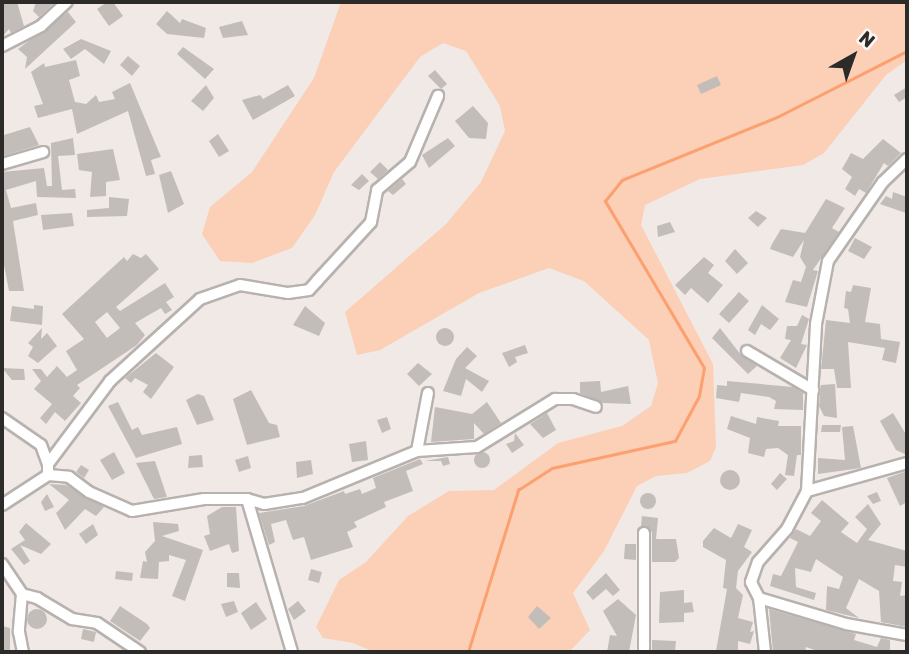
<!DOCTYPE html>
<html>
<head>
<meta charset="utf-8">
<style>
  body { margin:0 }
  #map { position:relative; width:909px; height:654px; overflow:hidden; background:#f0e9e6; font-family:Rubik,sans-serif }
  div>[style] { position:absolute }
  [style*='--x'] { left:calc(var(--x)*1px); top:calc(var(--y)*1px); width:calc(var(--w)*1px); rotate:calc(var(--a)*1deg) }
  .green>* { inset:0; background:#fccfb7 }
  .stream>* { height:2.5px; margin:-1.25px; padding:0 1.25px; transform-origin:1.25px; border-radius:1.25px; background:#fba06e }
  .building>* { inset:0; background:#c3bdba }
  .round { border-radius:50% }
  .roads { filter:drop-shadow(2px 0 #b8b2af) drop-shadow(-2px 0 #b8b2af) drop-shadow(0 2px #b8b2af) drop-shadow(0 -2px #b8b2af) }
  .minor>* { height:10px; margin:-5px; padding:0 5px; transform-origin:5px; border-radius:5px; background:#fff }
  span { translate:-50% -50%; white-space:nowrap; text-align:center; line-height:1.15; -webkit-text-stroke:7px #fdf6f3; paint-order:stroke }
  .frame { position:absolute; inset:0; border:4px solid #2d2b2a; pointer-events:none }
  .north { position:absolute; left:818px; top:21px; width:70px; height:70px; -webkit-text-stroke:5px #fdf6f3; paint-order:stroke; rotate:40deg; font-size:19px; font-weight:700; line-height:28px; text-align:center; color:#2d2b2a }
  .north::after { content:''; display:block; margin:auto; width:24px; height:32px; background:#2d2b2a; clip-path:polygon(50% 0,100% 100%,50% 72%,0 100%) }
</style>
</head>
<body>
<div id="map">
  <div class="green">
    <i style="clip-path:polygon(341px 2px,907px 2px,907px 60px,886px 75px,824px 153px,803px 165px,700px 179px,645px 205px,641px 225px,713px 364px,716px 447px,710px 461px,687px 473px,656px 476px,637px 486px,604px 551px,573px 593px,590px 630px,569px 652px,374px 652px,353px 643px,323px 638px,316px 627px,339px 580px,366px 562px,408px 516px,449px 491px,494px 490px,558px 443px,622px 426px,651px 406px,658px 383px,649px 340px,584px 281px,549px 268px,479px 293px,380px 350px,357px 355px,345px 312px,446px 224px,481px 182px,505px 131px,500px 106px,466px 51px,443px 43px,420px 57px,334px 172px,315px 215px,292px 248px,252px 263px,220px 261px,202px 234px,210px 207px,252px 172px,314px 78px)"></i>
  </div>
  <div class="stream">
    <i style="--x:468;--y:652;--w:170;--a:-72.8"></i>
    <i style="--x:518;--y:490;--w:40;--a:-32.9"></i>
    <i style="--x:552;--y:468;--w:126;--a:-12.4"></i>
    <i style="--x:675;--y:441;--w:51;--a:-61.9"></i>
    <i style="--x:699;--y:396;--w:28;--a:-80"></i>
    <i style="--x:704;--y:368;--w:194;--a:-120.7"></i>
    <i style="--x:605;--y:201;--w:27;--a:-51"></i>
    <i style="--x:622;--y:180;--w:167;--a:-22.1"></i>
    <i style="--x:777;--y:117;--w:146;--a:-26.9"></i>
  </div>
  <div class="building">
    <i style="clip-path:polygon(2px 2px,17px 2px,24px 26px,11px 33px,9px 29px,2px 37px)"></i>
    <i style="clip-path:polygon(36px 2px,55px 2px,39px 17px,33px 11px)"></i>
    <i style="clip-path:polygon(107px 2px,113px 2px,123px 16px,109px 26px,97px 9px)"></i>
    <i style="clip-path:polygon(167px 11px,180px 23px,182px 19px,206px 28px,204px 38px,167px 34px,156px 24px)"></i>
    <i style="clip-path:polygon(68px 12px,76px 22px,25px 69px,27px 57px,18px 49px)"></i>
    <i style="clip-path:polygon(242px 21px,248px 35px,223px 38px,219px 27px)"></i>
    <i style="clip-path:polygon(81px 39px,111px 51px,104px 64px,85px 49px,71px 59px,63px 49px)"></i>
    <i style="clip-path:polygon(183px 47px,214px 69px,205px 79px,177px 54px)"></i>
    <i style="clip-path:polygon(128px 56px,140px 66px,132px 76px,120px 65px)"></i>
    <i style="clip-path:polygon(76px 60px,80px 76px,69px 80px,75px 102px,86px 104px,96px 95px,99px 102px,115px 99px,112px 92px,130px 83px,161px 157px,151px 160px,155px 174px,146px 176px,128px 111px,77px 134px,72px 109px,38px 118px,34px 106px,43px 104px,31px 72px,44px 63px,45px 67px)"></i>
    <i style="clip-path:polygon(435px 70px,447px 84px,441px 89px,428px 76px)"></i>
    <i style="clip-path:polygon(717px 76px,721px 85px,701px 94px,697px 85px)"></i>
    <i style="clip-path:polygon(206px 85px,214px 98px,203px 111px,191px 101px)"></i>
    <i style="clip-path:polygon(288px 85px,295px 96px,253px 120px,242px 100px,260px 95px,263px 99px)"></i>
    <i style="clip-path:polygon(907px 87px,907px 97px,899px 102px,894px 95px)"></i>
    <i style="clip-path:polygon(473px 106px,488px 123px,486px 139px,469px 138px,455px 121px)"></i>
    <i style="clip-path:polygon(30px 127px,39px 145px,3px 156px,4px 135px)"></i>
    <i style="clip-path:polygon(218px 134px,229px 151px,219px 157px,209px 141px)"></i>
    <i style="clip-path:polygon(73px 138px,75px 155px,58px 156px,62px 190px,75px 189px,76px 198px,37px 197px,36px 181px,6px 190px,11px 208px,36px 203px,38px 215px,13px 221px,24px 291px,9px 291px,2px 254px,2px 172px,44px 168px,47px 186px,52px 186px,51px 143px)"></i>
    <i style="clip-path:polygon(448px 138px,455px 146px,429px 168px,422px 155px)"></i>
    <i style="clip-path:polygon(883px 139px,901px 153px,888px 166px,884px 163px,866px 193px,859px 189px,855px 196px,845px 189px,852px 177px,842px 169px,851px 153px,863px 159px)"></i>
    <i style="clip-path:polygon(113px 149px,120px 180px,106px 182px,106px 196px,90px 197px,92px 172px,79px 170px,77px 154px)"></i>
    <i style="clip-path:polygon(380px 162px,388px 170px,378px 179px,370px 172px)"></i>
    <i style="clip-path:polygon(171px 171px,184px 204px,168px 213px,159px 175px)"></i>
    <i style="clip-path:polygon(362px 174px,369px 181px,359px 190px,351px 185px)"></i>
    <i style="clip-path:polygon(402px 179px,406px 184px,393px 195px,388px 191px)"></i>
    <i style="clip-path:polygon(893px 192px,907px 197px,906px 213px,880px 204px,886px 196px,892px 199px)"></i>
    <i style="clip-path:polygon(109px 197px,129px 199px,127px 216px,87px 217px,87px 210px,109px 208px)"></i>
    <i style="clip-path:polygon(826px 199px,845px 208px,832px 228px,839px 232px,813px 270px,818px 271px,807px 307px,785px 302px,793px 280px,801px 282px,806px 267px,800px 257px,804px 240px,793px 257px,770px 249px,772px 244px,781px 229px,805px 233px)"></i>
    <i style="clip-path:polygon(756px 211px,767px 218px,758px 227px,748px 218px)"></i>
    <i style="clip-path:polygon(72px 213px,74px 226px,43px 230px,41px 215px)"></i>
    <i style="clip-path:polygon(670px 222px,675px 232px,658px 237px,657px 226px)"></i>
    <i style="clip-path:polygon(855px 238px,872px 247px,864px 259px,848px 251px)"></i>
    <i style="clip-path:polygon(735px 249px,748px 263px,737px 274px,725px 261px)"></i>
    <i style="clip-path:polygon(evenodd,133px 254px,141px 258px,146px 254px,159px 269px,116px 307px,120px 311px,165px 283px,174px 297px,166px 302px,172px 310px,165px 314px,161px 308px,135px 323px,145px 335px,137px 345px,77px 385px,80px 388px,73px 396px,81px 403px,65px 421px,55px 412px,46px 424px,40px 418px,52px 404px,34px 389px,41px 381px,32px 369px,41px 369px,47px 377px,57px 366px,67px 377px,77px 370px,66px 351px,84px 339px,62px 314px,124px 257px,127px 261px,133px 254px,107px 312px,120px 328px,107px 338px,95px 322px,107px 312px)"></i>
    <i style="clip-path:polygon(704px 257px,714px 265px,708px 273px,723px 285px,708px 303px,691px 288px,685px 295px,675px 285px)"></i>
    <i style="clip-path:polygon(853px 285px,871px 288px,865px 322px,880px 324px,881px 339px,900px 342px,896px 363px,882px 360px,885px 348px,848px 342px,851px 388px,837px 388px,834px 369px,821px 369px,826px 320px,850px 323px,848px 309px,844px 308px,846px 291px,851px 292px)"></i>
    <i style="clip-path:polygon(739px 292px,749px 301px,729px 323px,719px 314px)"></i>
    <i style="clip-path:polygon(34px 305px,43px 306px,42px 325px,10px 321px,12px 306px,34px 309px)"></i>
    <i style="clip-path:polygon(762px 305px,779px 319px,770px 330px,761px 324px,755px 335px,748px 330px)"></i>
    <i style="clip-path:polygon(305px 306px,325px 323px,319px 336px,293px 325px)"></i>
    <i style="clip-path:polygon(802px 315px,809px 319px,801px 344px,807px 345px,796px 368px,780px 358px,791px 340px,785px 339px,787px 326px,797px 326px)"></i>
    <i style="clip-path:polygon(42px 328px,41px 339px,47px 333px,57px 346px,38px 363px,28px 356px,33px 347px,28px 343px)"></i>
    <i style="clip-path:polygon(720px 328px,741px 355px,757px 366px,748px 374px,712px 338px)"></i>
    <i class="round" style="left:436px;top:328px;width:18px;height:18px"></i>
    <i style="clip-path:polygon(525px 345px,528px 353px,515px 357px,517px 362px,509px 367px,502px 353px)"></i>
    <i style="clip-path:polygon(467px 347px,477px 356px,465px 368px,489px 381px,482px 392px,466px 379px,461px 396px,443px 391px,456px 359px)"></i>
    <i style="clip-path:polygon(156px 353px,174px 367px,151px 399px,143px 392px,148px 385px,135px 378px,131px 383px,125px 378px)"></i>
    <i style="clip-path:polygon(418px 363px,432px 374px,419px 386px,407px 374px)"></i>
    <i style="clip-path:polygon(2px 368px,24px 369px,25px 380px,12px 380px)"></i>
    <i style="clip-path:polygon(600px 381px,601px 392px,628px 386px,631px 404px,603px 403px,580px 393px,580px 382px)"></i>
    <i style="clip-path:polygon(727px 381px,793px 387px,803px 393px,803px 410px,774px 409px,776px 401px,769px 397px,741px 393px,739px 402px,716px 398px,717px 385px,727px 386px)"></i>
    <i style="clip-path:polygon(835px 384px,837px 418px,824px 416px,819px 406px,821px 385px)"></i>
    <i style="clip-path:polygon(251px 390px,269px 423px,277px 425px,280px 437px,247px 445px,233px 399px)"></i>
    <i style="clip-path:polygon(198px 394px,204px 396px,214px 420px,197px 425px,186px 400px)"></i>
    <i style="clip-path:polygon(118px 402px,132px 430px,138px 427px,142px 435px,177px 427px,182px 444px,136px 458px,108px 406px)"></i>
    <i style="clip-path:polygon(487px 402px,501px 423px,484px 434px,474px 423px,474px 439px,431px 442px,435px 407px,472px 414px)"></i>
    <i style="clip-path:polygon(547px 413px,556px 430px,543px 438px,530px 424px)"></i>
    <i style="clip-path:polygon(893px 413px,907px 436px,907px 455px,896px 450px,880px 421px)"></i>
    <i style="clip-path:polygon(731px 416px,756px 424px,757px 417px,779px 421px,778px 426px,801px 426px,801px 455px,797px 455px,794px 476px,785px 475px,788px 455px,778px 448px,766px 449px,764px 457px,748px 453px,750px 438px,727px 429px)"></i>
    <i style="clip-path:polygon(387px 417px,391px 429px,382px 433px,377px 420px)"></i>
    <i style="clip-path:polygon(822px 425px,841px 425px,840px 432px,821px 432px)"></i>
    <i style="clip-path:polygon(853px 426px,861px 468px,818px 474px,818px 458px,845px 460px,842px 427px)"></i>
    <i style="clip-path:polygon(515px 433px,524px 445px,512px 453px,506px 444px,514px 441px)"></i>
    <i style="clip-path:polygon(366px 441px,368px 460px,352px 462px,349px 444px)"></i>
    <i style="clip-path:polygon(114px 452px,125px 473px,112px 480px,100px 460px)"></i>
    <i class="round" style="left:474px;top:452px;width:16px;height:16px"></i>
    <i style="clip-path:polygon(202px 455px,203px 467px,188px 468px,189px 456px)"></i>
    <i style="clip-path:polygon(248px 456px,251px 468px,239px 472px,235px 460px)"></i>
    <i style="clip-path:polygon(448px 457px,450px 464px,443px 466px,441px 461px,425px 461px)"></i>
    <i style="clip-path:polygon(420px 459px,423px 464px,406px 471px,413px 491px,384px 502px,386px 507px,354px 522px,357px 527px,347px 532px,353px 547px,311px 560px,304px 537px,293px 540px,286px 520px,271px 524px,275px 542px,269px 545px,259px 513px,304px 506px,344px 491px,345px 494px,360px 489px,362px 494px,376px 488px,373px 478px)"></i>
    <i style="clip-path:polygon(311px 460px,313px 474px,297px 478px,296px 462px)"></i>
    <i style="clip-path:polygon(155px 461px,167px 497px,154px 499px,136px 463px)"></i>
    <i style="clip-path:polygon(81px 465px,89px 470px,84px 478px,76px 472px)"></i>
    <i class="round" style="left:720px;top:470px;width:20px;height:20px"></i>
    <i style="clip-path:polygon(907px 471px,907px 502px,900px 506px,887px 478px)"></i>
    <i style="clip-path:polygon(780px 473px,787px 479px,777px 490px,771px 484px)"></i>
    <i style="clip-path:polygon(49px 484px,66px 485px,104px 507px,96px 516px,85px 509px,65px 530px,56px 513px,69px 500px)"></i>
    <i style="clip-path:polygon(877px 492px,881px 501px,873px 504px,867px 496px)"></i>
    <i class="round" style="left:640px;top:493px;width:16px;height:16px"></i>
    <i style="clip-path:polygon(47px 494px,54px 507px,45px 511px,41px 502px)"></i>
    <i style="clip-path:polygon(822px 500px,849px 523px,841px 532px,857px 543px,867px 529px,855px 517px,868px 504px,881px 524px,868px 540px,907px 551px,907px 567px,895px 565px,893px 581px,902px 582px,900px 596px,907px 595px,907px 627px,881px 622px,879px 591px,859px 579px,846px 608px,859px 618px,826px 610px,827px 586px,839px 589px,843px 577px,816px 559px,811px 572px,795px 568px,796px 587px,816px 593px,814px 600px,770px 586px,773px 574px,781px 576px,798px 542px,790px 538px,796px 529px,810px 536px,821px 521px,811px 513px)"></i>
    <i style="clip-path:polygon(222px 507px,236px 507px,239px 551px,232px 553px,229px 544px,210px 551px,204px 536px,210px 534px,207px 516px)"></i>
    <i style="clip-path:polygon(642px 516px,658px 518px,656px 539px,676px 539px,679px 558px,675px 562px,652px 562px,652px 532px,641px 526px)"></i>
    <i style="clip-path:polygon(153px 522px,178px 524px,179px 531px,162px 536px,203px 550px,185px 601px,172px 596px,186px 560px,169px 555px,169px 561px,159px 562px,158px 579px,140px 578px,143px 561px,147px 562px,145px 552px,155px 541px)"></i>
    <i style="clip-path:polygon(26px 523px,51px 544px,41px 554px,20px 545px,30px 561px,24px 565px,11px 549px,25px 540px,19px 532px)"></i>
    <i style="clip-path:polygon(93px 524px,98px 535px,86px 544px,79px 534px)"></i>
    <i style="clip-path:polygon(738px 524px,752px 530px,744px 547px,752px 552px,738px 571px,736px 588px,743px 595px,738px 618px,753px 622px,750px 632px,754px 631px,750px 644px,738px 641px,738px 652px,716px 651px,727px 589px,723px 588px,726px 560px,703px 547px,703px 541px,714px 528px,731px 538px)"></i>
    <i style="clip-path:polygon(625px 544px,636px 544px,636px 560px,624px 559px)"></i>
    <i style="clip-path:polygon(311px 569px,322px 572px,319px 583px,308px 580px)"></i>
    <i style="clip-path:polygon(116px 571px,133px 573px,132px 581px,115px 579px)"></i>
    <i style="clip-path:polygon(227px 573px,239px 573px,240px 588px,227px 587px)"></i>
    <i style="clip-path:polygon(606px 573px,620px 590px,613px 596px,606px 589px,593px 600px,586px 592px)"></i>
    <i style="clip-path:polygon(684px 590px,684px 603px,692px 602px,694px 612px,684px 613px,684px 622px,659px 623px,660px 592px)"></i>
    <i style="clip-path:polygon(618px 599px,636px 615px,629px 652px,607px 652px,610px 635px,617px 636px,603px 611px)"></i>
    <i style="clip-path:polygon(234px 601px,238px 612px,226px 617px,221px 604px)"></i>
    <i style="clip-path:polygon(298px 601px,306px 611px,294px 620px,288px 609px)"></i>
    <i style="clip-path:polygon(256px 602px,267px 619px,251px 630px,241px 613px)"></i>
    <i style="clip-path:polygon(120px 606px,147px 624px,150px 628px,140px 641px,110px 621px)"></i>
    <i style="clip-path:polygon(537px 606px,551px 618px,539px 629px,528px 617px)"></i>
    <i style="clip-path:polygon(769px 609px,856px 634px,854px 640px,877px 647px,881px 638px,890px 640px,890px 652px,820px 652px,806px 647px,805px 652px,773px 652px)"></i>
    <i class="round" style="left:27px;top:609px;width:20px;height:20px"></i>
    <i style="clip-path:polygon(2px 626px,10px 628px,10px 650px,2px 650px)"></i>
    <i style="clip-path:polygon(83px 629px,96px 632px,94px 642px,81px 639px)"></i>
    <i style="clip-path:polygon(652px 640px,676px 641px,675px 651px,652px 652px)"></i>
  </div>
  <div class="roads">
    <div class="minor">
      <i style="--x:2;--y:46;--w:44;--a:-27.1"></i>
      <i style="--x:41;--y:26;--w:35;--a:-43"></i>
      <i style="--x:2;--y:164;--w:43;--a:-16.3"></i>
      <i style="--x:747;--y:351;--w:77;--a:30.6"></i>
      <i style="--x:2;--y:418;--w:47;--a:34.7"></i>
      <i style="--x:41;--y:445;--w:20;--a:70"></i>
      <i style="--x:417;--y:451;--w:60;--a:-3.8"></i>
      <i style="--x:477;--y:447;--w:92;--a:-31.6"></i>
      <i style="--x:555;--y:399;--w:18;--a:0"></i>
      <i style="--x:573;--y:399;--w:24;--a:19"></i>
      <i style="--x:48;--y:475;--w:11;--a:-90"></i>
      <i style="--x:48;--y:464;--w:104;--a:-53.2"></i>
      <i style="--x:110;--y:381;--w:122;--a:-42.3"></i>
      <i style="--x:200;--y:299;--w:42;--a:-19.3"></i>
      <i style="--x:240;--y:285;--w:49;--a:9.5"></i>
      <i style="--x:288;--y:293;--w:21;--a:-8"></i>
      <i style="--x:309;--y:290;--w:12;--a:-48"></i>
      <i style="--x:317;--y:281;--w:80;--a:-47.5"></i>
      <i style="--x:371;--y:222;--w:33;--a:-79"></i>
      <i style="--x:377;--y:190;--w:43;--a:-40.3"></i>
      <i style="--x:410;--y:162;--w:72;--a:-67"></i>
      <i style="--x:807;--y:491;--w:104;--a:-15.6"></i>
      <i style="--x:247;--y:499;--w:159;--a:73.6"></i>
      <i style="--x:2;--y:505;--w:55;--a:-33.1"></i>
      <i style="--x:48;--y:475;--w:21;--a:5"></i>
      <i style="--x:69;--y:477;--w:25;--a:37"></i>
      <i style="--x:89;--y:492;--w:47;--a:23.8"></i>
      <i style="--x:132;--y:511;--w:73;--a:-9.5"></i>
      <i style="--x:204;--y:499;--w:43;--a:0"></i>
      <i style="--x:247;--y:499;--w:18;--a:16"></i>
      <i style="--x:264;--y:504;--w:39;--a:-9"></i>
      <i style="--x:303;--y:498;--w:123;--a:-22.4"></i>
      <i style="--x:417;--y:451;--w:59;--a:-79.3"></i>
      <i style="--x:2;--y:564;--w:36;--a:56"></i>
      <i style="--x:22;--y:594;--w:16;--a:15"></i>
      <i style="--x:37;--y:598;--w:41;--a:31"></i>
      <i style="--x:72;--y:619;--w:25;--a:9"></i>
      <i style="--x:97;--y:623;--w:52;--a:34"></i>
      <i style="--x:22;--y:594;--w:38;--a:95"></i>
      <i style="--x:19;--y:632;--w:20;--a:79"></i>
      <i style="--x:759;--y:598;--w:91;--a:16.6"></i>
      <i style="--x:846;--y:624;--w:62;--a:10.2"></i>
      <i style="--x:644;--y:652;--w:119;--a:-90"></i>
      <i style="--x:765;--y:652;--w:54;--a:-96.3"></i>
      <i style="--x:759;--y:598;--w:18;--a:-117"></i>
      <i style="--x:751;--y:582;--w:21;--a:-71"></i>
      <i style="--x:758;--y:562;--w:44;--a:-48.7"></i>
      <i style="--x:787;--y:529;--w:43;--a:-62.2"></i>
      <i style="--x:807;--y:491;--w:167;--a:-86.9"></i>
      <i style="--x:816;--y:324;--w:64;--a:-79.2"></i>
      <i style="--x:828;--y:261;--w:96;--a:-55.2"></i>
      <i style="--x:883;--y:182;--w:33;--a:-44"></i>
    </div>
  </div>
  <div class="frame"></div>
  <div class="north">N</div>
</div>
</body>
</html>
